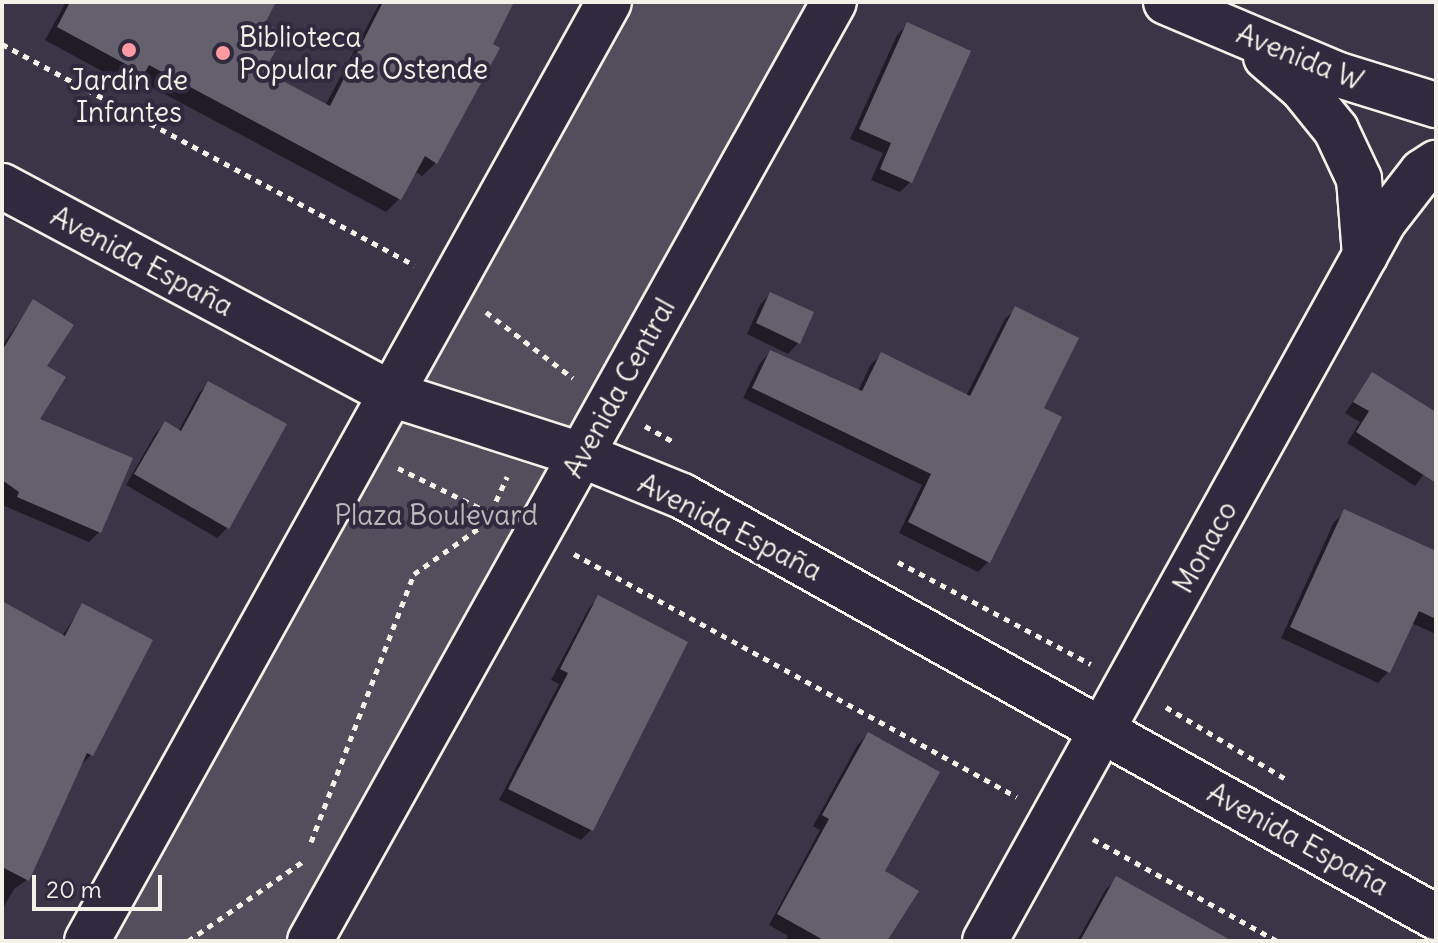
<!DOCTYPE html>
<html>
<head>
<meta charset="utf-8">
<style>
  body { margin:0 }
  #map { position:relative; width:1438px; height:943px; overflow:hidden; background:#3b3647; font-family:Delius,sans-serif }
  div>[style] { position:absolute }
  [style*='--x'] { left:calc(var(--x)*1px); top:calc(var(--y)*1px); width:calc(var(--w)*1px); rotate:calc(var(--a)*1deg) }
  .green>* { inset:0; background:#534e5c }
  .shadow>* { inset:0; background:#0007 }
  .building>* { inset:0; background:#65616c }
  .path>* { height:5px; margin-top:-2.5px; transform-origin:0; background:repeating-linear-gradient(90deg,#f4f1e8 0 6px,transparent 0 12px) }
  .roads { filter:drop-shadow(2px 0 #f4f1e8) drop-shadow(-2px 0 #f4f1e8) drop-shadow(0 2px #f4f1e8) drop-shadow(0 -2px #f4f1e8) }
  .minor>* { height:44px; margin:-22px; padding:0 22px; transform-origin:22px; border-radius:22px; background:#2f2a3d }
  .secondary>* { height:44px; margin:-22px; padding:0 22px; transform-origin:22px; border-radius:22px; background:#2f2a3d }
  .dots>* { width:22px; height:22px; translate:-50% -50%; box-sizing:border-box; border:4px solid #2f2a3d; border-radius:50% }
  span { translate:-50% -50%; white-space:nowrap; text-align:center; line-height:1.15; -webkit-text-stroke:8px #2f2a3d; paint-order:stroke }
  .poi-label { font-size:28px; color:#f4f1e8 }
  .left { translate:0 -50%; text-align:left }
  .street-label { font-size:28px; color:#f4f1e8 }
  .park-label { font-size:28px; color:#bcb8b7 }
  .frame { position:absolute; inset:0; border:4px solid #f4f1e8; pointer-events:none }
  .scale { position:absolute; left:32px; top:875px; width:130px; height:36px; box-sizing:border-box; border:4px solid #f4f1e8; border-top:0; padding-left:10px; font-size:24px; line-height:28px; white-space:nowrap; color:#f4f1e8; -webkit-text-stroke:6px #2f2a3d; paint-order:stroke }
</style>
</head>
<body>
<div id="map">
  <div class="green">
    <i style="clip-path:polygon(609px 2px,834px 2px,310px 941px,87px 941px)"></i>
  </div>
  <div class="shadow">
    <i style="clip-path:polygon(66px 2px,274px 2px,262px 24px,261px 72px,325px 106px,380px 2px,512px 2px,436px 163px,422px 176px,414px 171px,399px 199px,386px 212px,136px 79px,129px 86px,45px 40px)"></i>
    <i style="clip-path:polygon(907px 25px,910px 182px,900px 192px,871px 180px,883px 153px,850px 139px,897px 35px)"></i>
    <i style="clip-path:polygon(770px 294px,812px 313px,798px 343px,788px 354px,747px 334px,760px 305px)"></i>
    <i style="clip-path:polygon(33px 302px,45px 366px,37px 420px,100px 531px,89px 542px,2px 505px,2px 346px)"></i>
    <i style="clip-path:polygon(1015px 309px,1041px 409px,988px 562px,978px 572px,899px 533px,922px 485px,743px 398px,760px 363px,770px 352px,858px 391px,871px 364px,882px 354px,966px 396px,1005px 319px)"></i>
    <i style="clip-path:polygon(1372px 375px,1436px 415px,1436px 458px,1415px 486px,1347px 443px,1360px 422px,1345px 413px)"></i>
    <i style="clip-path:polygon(209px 383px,285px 425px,227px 528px,217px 538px,126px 485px,155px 434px,165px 423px,178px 432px,199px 393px)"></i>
    <i style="clip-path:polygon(1345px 512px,1436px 554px,1436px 634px,1411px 623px,1388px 672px,1378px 683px,1281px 638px,1334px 522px)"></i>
    <i style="clip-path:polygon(599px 597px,591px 830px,581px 840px,499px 800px,559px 684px,551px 680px,589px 608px)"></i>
    <i style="clip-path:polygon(2px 603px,62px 636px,83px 605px,150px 641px,91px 755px,81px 765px,27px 880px,14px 889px,2px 910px)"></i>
    <i style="clip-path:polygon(868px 734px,886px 941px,785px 941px,788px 936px,769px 925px,820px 830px,813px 826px,858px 744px)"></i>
    <i style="clip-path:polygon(1117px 879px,1192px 941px,1077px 941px,1106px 889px)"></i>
  </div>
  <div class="building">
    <i style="clip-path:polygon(70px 2px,276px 2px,265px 23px,285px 34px,264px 71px,330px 106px,383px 2px,514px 2px,493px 44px,500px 48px,437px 164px,425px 156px,401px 200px,149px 65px,144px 74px,57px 27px)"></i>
    <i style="clip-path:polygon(907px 22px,971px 51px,912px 183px,880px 169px,891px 143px,859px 129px)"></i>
    <i style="clip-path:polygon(770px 292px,814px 312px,800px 344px,756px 323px)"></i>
    <i style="clip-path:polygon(33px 299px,74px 325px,47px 366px,66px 377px,40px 419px,133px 458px,101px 533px,17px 497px,19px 492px,2px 480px,2px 351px)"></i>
    <i style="clip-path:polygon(1015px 306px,1079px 338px,1044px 408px,1062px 417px,990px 563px,908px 522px,931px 474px,752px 388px,770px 350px,862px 391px,881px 352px,970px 396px)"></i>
    <i style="clip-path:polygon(1372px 372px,1436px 412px,1436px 483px,1356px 432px,1369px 411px,1353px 402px)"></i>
    <i style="clip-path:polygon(208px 381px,287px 424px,229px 529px,134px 474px,165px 421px,181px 431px)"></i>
    <i style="clip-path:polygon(1344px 509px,1436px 551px,1436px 619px,1419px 611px,1390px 673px,1290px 627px)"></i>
    <i style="clip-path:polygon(598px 595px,688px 642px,593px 831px,508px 789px,568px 673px,560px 669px)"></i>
    <i style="clip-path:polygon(2px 601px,65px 636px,82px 603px,153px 640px,93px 756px,87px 753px,29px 881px,2px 867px)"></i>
    <i style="clip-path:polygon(868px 732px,940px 772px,885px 871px,919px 891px,887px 941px,825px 941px,777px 914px,829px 819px,822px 815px)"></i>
    <i style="clip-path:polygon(1116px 876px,1232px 941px,1080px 941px)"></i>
  </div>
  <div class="path">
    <i style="--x:2;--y:44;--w:468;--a:28.2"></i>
    <i style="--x:486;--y:312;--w:109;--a:37.2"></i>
    <i style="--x:645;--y:426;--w:33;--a:29"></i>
    <i style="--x:398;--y:468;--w:109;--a:26.1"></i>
    <i style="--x:574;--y:554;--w:505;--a:28.75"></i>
    <i style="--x:898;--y:562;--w:218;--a:27.9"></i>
    <i style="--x:1166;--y:707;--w:138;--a:31"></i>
    <i style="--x:1093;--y:839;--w:210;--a:29"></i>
    <i style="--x:311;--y:842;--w:287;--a:-69"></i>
    <i style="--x:414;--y:574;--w:88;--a:-35.3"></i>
    <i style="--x:486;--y:523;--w:51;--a:-65.5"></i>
    <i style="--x:188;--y:941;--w:139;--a:-34.7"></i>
  </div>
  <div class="roads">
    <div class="minor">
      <i style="--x:1166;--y:2;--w:188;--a:22.9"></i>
      <i style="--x:1339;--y:75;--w:102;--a:17.2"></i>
      <i style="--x:1266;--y:57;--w:48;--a:40.7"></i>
      <i style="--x:1302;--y:88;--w:54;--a:51"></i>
      <i style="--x:1336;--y:130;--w:54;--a:64.9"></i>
      <i style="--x:1359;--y:179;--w:77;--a:85.5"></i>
      <i style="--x:87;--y:941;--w:1074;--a:-60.93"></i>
      <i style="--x:310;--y:941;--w:1075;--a:-60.84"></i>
      <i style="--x:985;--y:941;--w:823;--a:-61.01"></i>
      <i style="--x:1384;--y:221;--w:62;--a:-52.2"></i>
      <i style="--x:1422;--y:172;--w:17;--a:-33"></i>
    </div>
    <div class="secondary">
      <i style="--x:2;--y:186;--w:441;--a:28.1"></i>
      <i style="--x:391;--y:394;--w:200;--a:17.8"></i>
      <i style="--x:581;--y:455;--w:109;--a:22.1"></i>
      <i style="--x:682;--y:496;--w:864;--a:29.18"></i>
    </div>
  </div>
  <div class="dots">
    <i style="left:129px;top:50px;background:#ff9aa2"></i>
    <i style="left:223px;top:53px;background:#ff9aa2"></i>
  </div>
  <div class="poi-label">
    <span class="left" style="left:239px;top:53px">Biblioteca<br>Popular de Ostende</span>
    <span style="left:129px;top:96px">Jardín de<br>Infantes</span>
  </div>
  <div class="street-label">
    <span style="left:1300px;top:57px;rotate:22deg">Avenida W</span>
    <span style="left:142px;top:261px;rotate:28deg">Avenida España</span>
    <span style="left:619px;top:388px;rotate:-61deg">Avenida Central</span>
    <span style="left:730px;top:527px;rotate:27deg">Avenida España</span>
    <span style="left:1205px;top:547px;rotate:-61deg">Monaco</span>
    <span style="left:1298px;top:839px;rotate:29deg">Avenida España</span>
  </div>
  <div class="park-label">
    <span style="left:436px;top:515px">Plaza Boulevard</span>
  </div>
  <div class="frame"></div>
  <div class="scale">20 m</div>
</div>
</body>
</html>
